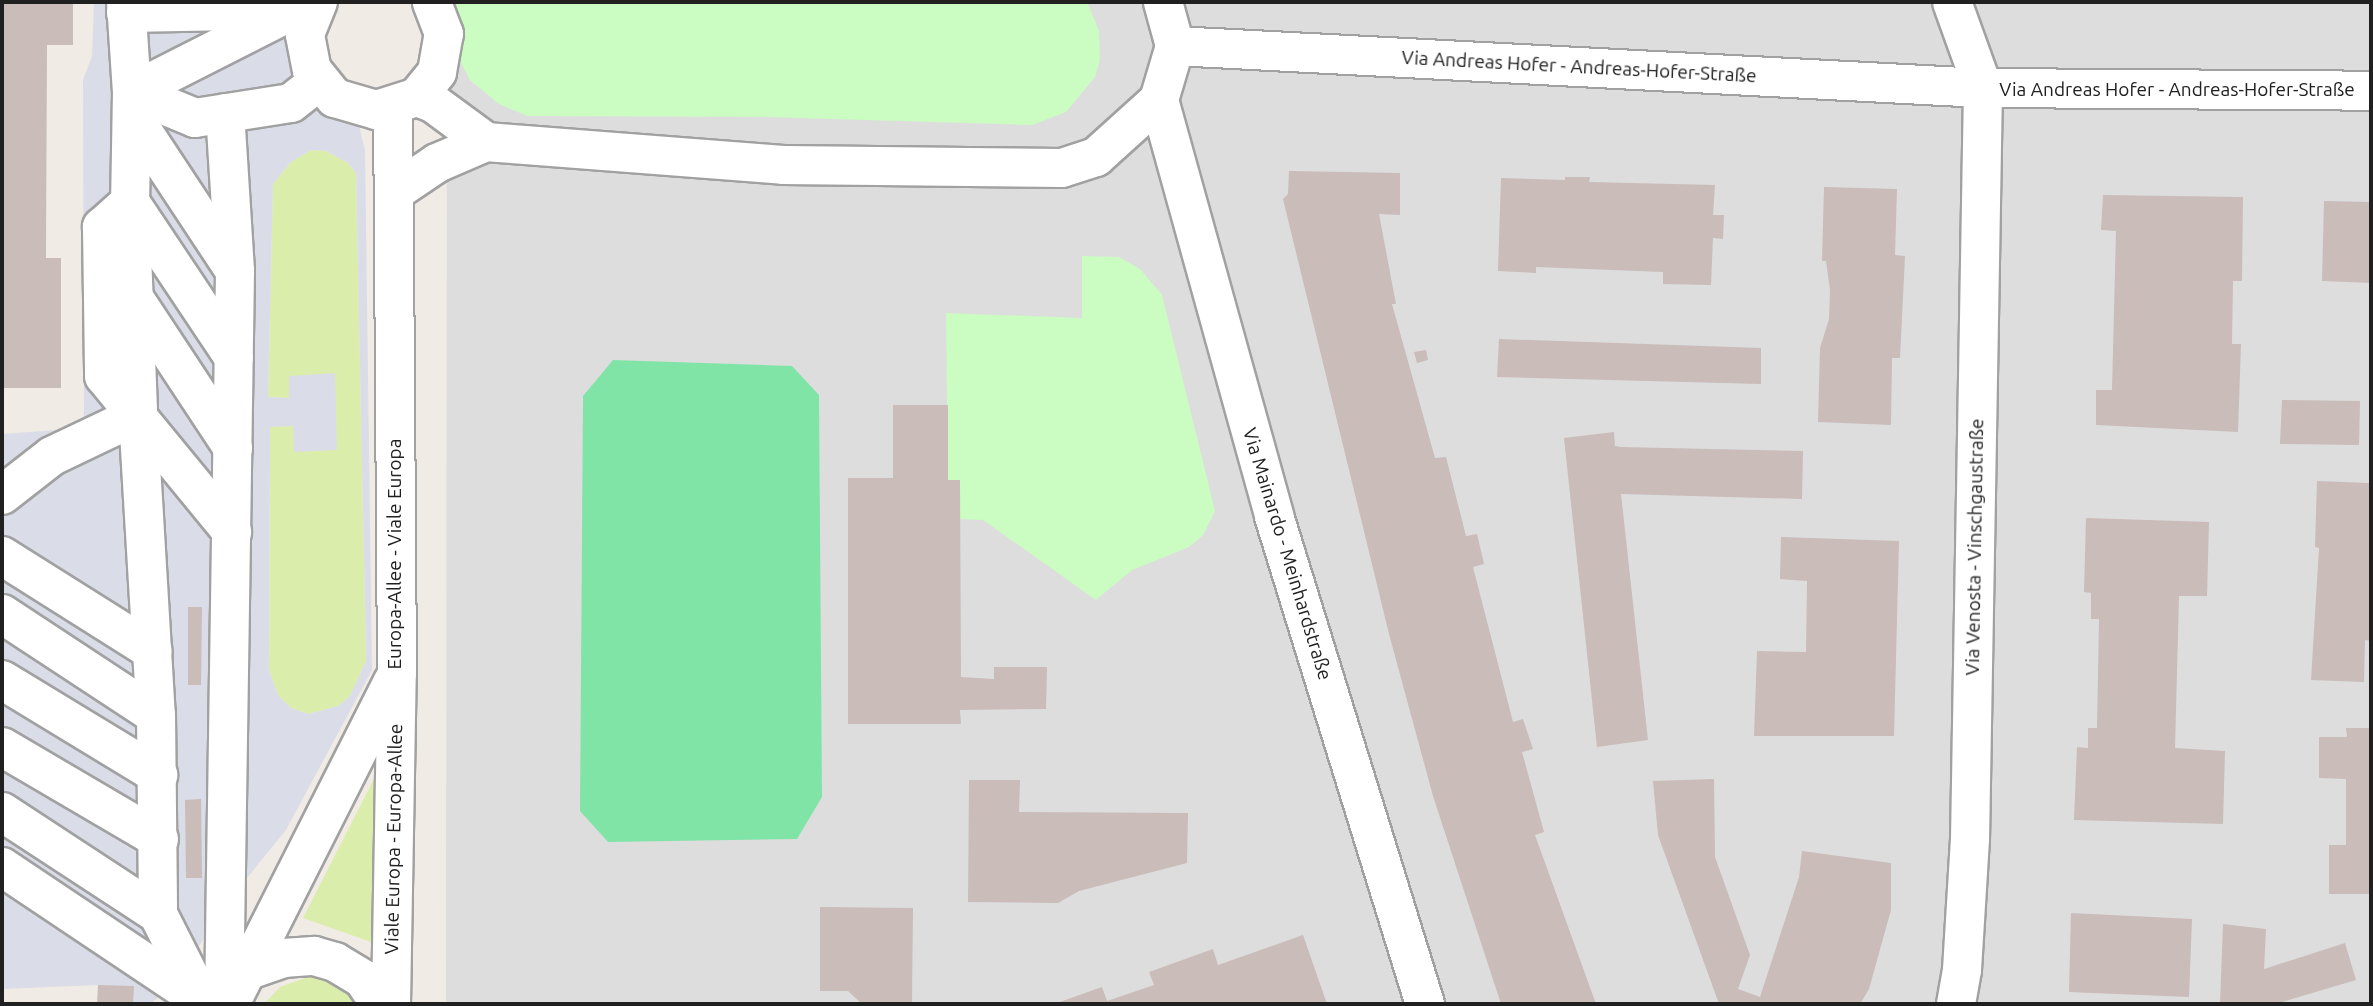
<!DOCTYPE html>
<html>
<head>
<meta charset="utf-8">
<style>
  body { margin:0 }
  #map { position:relative; width:2373px; height:1006px; overflow:hidden; background:#f1ebe6; font-family:Ubuntu,sans-serif }
  div>[style] { position:absolute }
  [style*='--x'] { left:calc(var(--x)*1px); top:calc(var(--y)*1px); width:calc(var(--w)*1px); rotate:calc(var(--a)*1deg) }
  .residential>* { inset:0; background:#dedddd }
  .grass>* { inset:0; background:#dbedaa }
  .park>* { inset:0; background:#cbfcc2 }
  .pitch>* { inset:0; background:#81e4a7 }
  .plaza>* { inset:0; background:#dadde7 }
  .building>* { inset:0; background:#c9bcb9 }
  .roads { filter:drop-shadow(2px 0 #a1a1a1) drop-shadow(-2px 0 #a1a1a1) drop-shadow(0 2px #a1a1a1) drop-shadow(0 -2px #a1a1a1) }
  .minor>* { height:38px; margin:-19px; padding:0 19px; transform-origin:19px; border-radius:19px; background:#fff }
  span { translate:-50% -50%; white-space:nowrap; text-align:center; line-height:1.15; -webkit-text-stroke:5px #fff; paint-order:stroke }
  .street-label { font-size:19px; color:#202020 }
  .frame { position:absolute; inset:0; border:4px solid #202020; pointer-events:none }
</style>
</head>
<body>
<div id="map">
  <div class="residential">
    <i style="clip-path:polygon(447px 2px,2371px 2px,2371px 1004px,446px 1004px)"></i>
  </div>
  <div class="grass">
    <i style="clip-path:polygon(311px 150px,326px 151px,348px 163px,356px 173px,366px 661px,350px 696px,338px 706px,308px 714px,291px 708px,278px 695px,269px 670px,270px 427px,293px 426px,337px 450px,289px 398px,268px 397px,273px 184px,290px 163px)"></i>
    <i style="clip-path:polygon(381px 765px,388px 948px,303px 918px)"></i>
    <i style="clip-path:polygon(316px 974px,334px 980px,357px 1004px,264px 1004px,280px 987px)"></i>
  </div>
  <div class="park">
    <i style="clip-path:polygon(457px 2px,1087px 2px,1099px 31px,1100px 60px,1095px 77px,1066px 112px,1032px 125px,765px 117px,527px 116px,499px 104px,470px 80px,454px 49px)"></i>
    <i style="clip-path:polygon(1082px 256px,1119px 257px,1140px 269px,1162px 295px,1215px 511px,1203px 535px,1189px 547px,1132px 570px,1096px 600px,983px 520px,959px 519px,960px 480px,948px 480px,946px 313px,1082px 318px)"></i>
  </div>
  <div class="pitch">
    <i style="clip-path:polygon(613px 360px,792px 366px,819px 395px,822px 797px,797px 839px,608px 842px,580px 811px,583px 396px)"></i>
  </div>
  <div class="plaza">
    <i style="clip-path:polygon(evenodd,94px 2px,318px 2px,305px 35px,355px 108px,365px 151px,372px 670px,286px 830px,225px 905px,175px 984px,150px 1004px,124px 1004px,98px 985px,2px 989px,2px 434px,84px 428px,83px 80px,92px 56px,94px 2px,311px 150px,326px 151px,348px 163px,356px 173px,366px 661px,350px 696px,338px 706px,308px 714px,291px 708px,278px 695px,269px 670px,270px 427px,293px 426px,294px 452px,337px 450px,335px 373px,289px 376px,289px 398px,268px 397px,273px 184px,290px 163px,311px 150px)"></i>
  </div>
  <div class="building">
    <i style="clip-path:polygon(2px 2px,73px 2px,73px 45px,47px 45px,46px 258px,61px 258px,61px 388px,2px 388px)"></i>
    <i style="clip-path:polygon(1289px 171px,1400px 173px,1400px 215px,1379px 214px,1396px 304px,1392px 304px,1435px 458px,1446px 457px,1466px 536px,1477px 534px,1484px 564px,1473px 567px,1513px 722px,1523px 719px,1533px 749px,1522px 752px,1544px 832px,1535px 835px,1596px 1004px,1501px 1004px,1433px 796px,1389px 634px,1283px 199px,1288px 194px)"></i>
    <i style="clip-path:polygon(1565px 177px,1590px 177px,1589px 182px,1715px 185px,1713px 215px,1724px 215px,1723px 239px,1713px 238px,1711px 285px,1663px 284px,1663px 272px,1536px 267px,1536px 273px,1498px 271px,1501px 178px,1565px 180px)"></i>
    <i style="clip-path:polygon(1824px 187px,1897px 189px,1895px 255px,1905px 256px,1900px 358px,1892px 358px,1891px 425px,1818px 422px,1820px 348px,1829px 319px,1830px 290px,1826px 261px,1822px 261px)"></i>
    <i style="clip-path:polygon(2103px 195px,2243px 197px,2242px 281px,2233px 281px,2232px 344px,2241px 344px,2238px 432px,2096px 425px,2096px 390px,2112px 390px,2116px 231px,2101px 230px)"></i>
    <i style="clip-path:polygon(2324px 201px,2371px 202px,2371px 283px,2322px 281px)"></i>
    <i style="clip-path:polygon(1499px 339px,1761px 348px,1761px 384px,1497px 377px)"></i>
    <i style="clip-path:polygon(1426px 350px,1428px 360px,1417px 363px,1414px 352px)"></i>
    <i style="clip-path:polygon(2282px 400px,2360px 401px,2359px 445px,2280px 444px)"></i>
    <i style="clip-path:polygon(893px 405px,948px 405px,948px 480px,960px 480px,961px 677px,994px 679px,994px 667px,1047px 667px,1046px 709px,960px 710px,961px 724px,848px 724px,848px 478px,893px 478px)"></i>
    <i style="clip-path:polygon(1614px 432px,1615px 446px,1621px 447px,1803px 451px,1802px 499px,1621px 494px,1648px 740px,1597px 747px,1564px 438px)"></i>
    <i style="clip-path:polygon(2317px 481px,2369px 483px,2371px 488px,2371px 641px,2365px 640px,2364px 682px,2311px 680px,2319px 548px,2315px 547px)"></i>
    <i style="clip-path:polygon(2086px 518px,2209px 522px,2207px 596px,2179px 596px,2175px 748px,2225px 751px,2223px 824px,2074px 820px,2077px 747px,2088px 748px,2088px 728px,2097px 728px,2099px 619px,2091px 619px,2091px 593px,2084px 592px)"></i>
    <i style="clip-path:polygon(1781px 537px,1899px 541px,1894px 736px,1754px 736px,1757px 651px,1806px 652px,1807px 581px,1780px 579px)"></i>
    <i style="clip-path:polygon(188px 607px,202px 607px,201px 685px,188px 685px)"></i>
    <i style="clip-path:polygon(2346px 728px,2371px 728px,2371px 894px,2329px 894px,2329px 845px,2346px 845px,2346px 779px,2319px 778px,2319px 737px,2347px 737px)"></i>
    <i style="clip-path:polygon(1714px 779px,1715px 857px,1750px 955px,1738px 989px,1760px 997px,1799px 877px,1802px 851px,1891px 863px,1891px 910px,1869px 989px,1860px 1004px,1719px 1004px,1658px 835px,1653px 781px)"></i>
    <i style="clip-path:polygon(969px 780px,1020px 780px,1019px 812px,1188px 813px,1187px 863px,1079px 891px,1058px 903px,968px 902px)"></i>
    <i style="clip-path:polygon(201px 799px,202px 878px,186px 878px,185px 800px)"></i>
    <i style="clip-path:polygon(820px 907px,913px 908px,912px 1004px,862px 1004px,848px 991px,820px 991px)"></i>
    <i style="clip-path:polygon(2071px 913px,2192px 919px,2189px 997px,2069px 992px)"></i>
    <i style="clip-path:polygon(2223px 924px,2266px 929px,2264px 969px,2345px 943px,2356px 980px,2275px 1004px,2220px 1004px)"></i>
    <i style="clip-path:polygon(1303px 935px,1327px 1004px,1054px 1004px,1102px 987px,1107px 1001px,1154px 985px,1149px 972px,1213px 949px,1218px 965px)"></i>
    <i style="clip-path:polygon(98px 985px,134px 986px,133px 1004px,97px 1004px)"></i>
  </div>
  <div class="roads">
    <div class="minor">
      <i style="--x:126;--y:2;--w:90;--a:86.2"></i>
      <i style="--x:132;--y:92;--w:110;--a:91"></i>
      <i style="--x:130;--y:202;--w:213;--a:87.8"></i>
      <i style="--x:138;--y:415;--w:301;--a:86.6"></i>
      <i style="--x:156;--y:715;--w:199;--a:89.4"></i>
      <i style="--x:158;--y:914;--w:97;--a:63.2"></i>
      <i style="--x:318;--y:2;--w:35;--a:112"></i>
      <i style="--x:305;--y:35;--w:36;--a:79"></i>
      <i style="--x:312;--y:70;--w:36;--a:51"></i>
      <i style="--x:335;--y:98;--w:43;--a:16.3"></i>
      <i style="--x:376;--y:110;--w:43;--a:-17.6"></i>
      <i style="--x:417;--y:97;--w:32;--a:-51"></i>
      <i style="--x:437;--y:72;--w:39;--a:-80"></i>
      <i style="--x:444;--y:34;--w:34;--a:-111"></i>
      <i style="--x:1952;--y:2;--w:91;--a:70.2"></i>
      <i style="--x:1983;--y:88;--w:751;--a:90.99"></i>
      <i style="--x:1970;--y:839;--w:131;--a:93.5"></i>
      <i style="--x:1962;--y:970;--w:35;--a:100"></i>
      <i style="--x:126;--y:13;--w:166;--a:-1"></i>
      <i style="--x:292;--y:10;--w:23;--a:-10"></i>
      <i style="--x:1175;--y:46;--w:809;--a:2.98"></i>
      <i style="--x:1983;--y:88;--w:388;--a:0.4"></i>
      <i style="--x:132;--y:92;--w:68;--a:22.4"></i>
      <i style="--x:195;--y:118;--w:97;--a:-8.9"></i>
      <i style="--x:291;--y:103;--w:36;--a:-38"></i>
      <i style="--x:132;--y:92;--w:170;--a:-26.9"></i>
      <i style="--x:417;--y:97;--w:17;--a:21"></i>
      <i style="--x:433;--y:103;--w:66;--a:36.3"></i>
      <i style="--x:486;--y:142;--w:298;--a:4.4"></i>
      <i style="--x:783;--y:165;--w:279;--a:0.6"></i>
      <i style="--x:1062;--y:168;--w:36;--a:-18"></i>
      <i style="--x:1096;--y:157;--w:85;--a:-42.1"></i>
      <i style="--x:1159;--y:100;--w:56;--a:-73.5"></i>
      <i style="--x:1175;--y:46;--w:46;--a:-105.3"></i>
      <i style="--x:1159;--y:100;--w:432;--a:74.5"></i>
      <i style="--x:1274;--y:516;--w:511;--a:72.81"></i>
      <i style="--x:132;--y:115;--w:187;--a:56.6"></i>
      <i style="--x:397;--y:190;--w:48;--a:-34"></i>
      <i style="--x:437;--y:163;--w:53;--a:-23.2"></i>
      <i style="--x:130;--y:202;--w:38;--a:138"></i>
      <i style="--x:102;--y:227;--w:149;--a:89.2"></i>
      <i style="--x:104;--y:376;--w:202;--a:50.6"></i>
      <i style="--x:130;--y:202;--w:187;--a:56.3"></i>
      <i style="--x:134;--y:298;--w:180;--a:56.6"></i>
      <i style="--x:2;--y:495;--w:63;--a:-38"></i>
      <i style="--x:52;--y:456;--w:95;--a:-25.5"></i>
      <i style="--x:2;--y:556;--w:178;--a:32.2"></i>
      <i style="--x:2;--y:614;--w:184;--a:33.3"></i>
      <i style="--x:2;--y:680;--w:183;--a:31.3"></i>
      <i style="--x:2;--y:747;--w:182;--a:30.4"></i>
      <i style="--x:2;--y:812;--w:186;--a:33.2"></i>
      <i style="--x:2;--y:867;--w:236;--a:33.8"></i>
      <i style="--x:249;--y:970;--w:36;--a:-19"></i>
      <i style="--x:283;--y:958;--w:31;--a:-4"></i>
      <i style="--x:314;--y:956;--w:22;--a:16"></i>
      <i style="--x:335;--y:962;--w:33;--a:31"></i>
      <i style="--x:363;--y:979;--w:30;--a:56"></i>
      <i style="--x:224;--y:1004;--w:733;--a:-89.14"></i>
      <i style="--x:235;--y:271;--w:158;--a:-93.6"></i>
      <i style="--x:230;--y:1004;--w:361;--a:-63.2"></i>
      <i style="--x:391;--y:1004;--w:330;--a:-89"></i>
      <i style="--x:397;--y:674;--w:566;--a:-90.4"></i>
    </div>
  </div>
  <div class="street-label">
    <span style="left:1579px;top:67px;rotate:3deg">Via Andreas Hofer - Andreas-Hofer-Straße</span>
    <span style="left:2177px;top:90px">Via Andreas Hofer - Andreas-Hofer-Straße</span>
    <span style="left:1975px;top:547px;rotate:-89deg">Via Venosta - Vinschgaustraße</span>
    <span style="left:395px;top:554px;rotate:-90deg">Europa-Allee - Viale Europa</span>
    <span style="left:1287px;top:554px;rotate:73deg">Via Mainardo - Meinhardstraße</span>
    <span style="left:394px;top:839px;rotate:-89deg">Viale Europa - Europa-Allee</span>
  </div>
  <div class="frame"></div>
</div>
</body>
</html>
